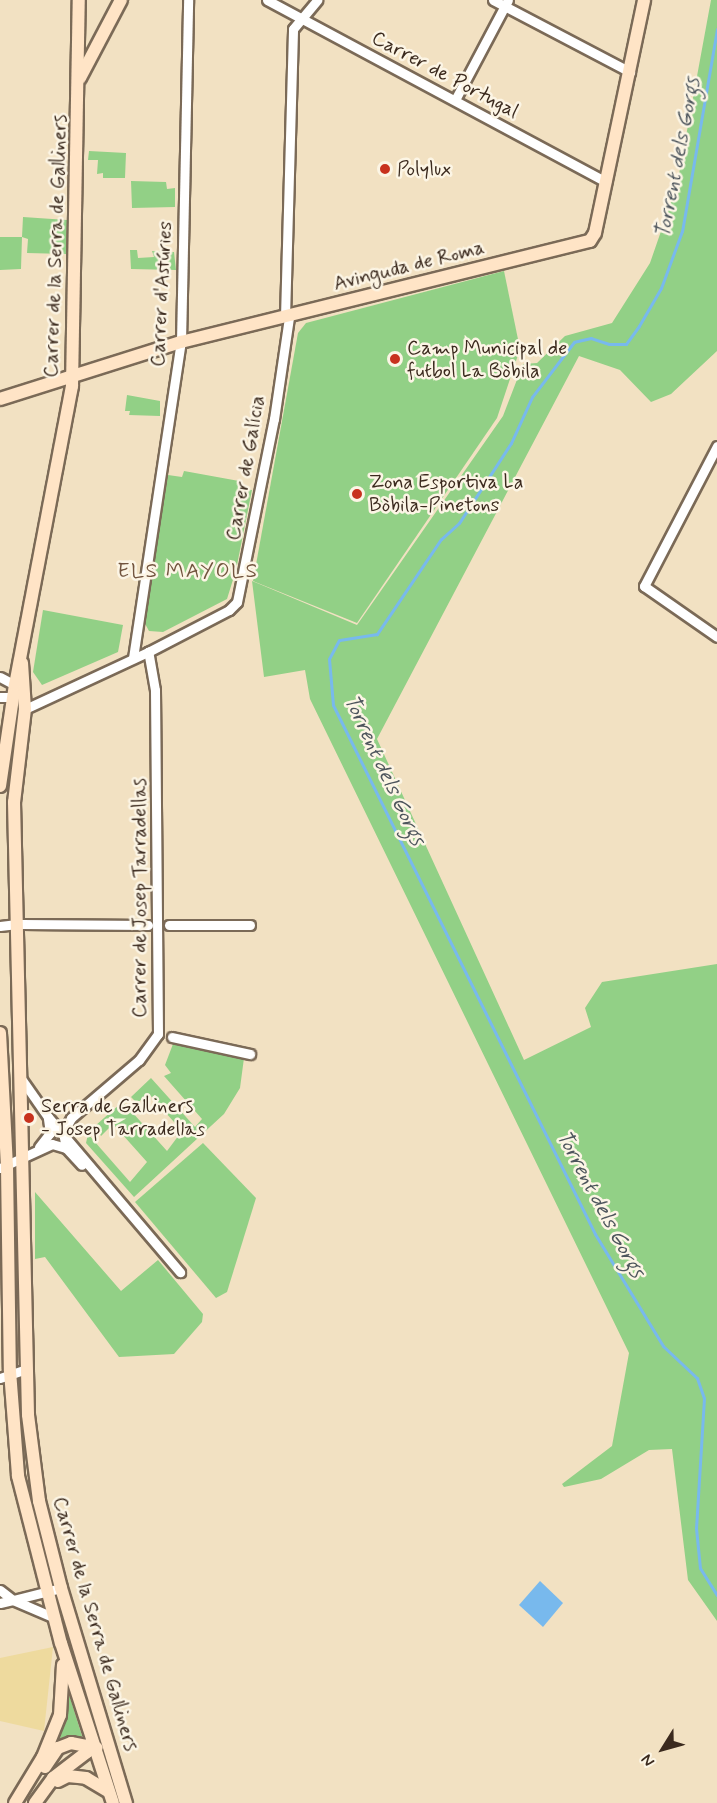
<!DOCTYPE html>
<html>
<head>
<meta charset="utf-8">
<style>
  body { margin:0 }
  #map { position:relative; width:717px; height:1803px; overflow:hidden; background:#f2e1c2; font-family:Mynerve,sans-serif }
  div>[style] { position:absolute }
  [style*='--x'] { left:calc(var(--x)*1px); top:calc(var(--y)*1px); width:calc(var(--w)*1px); rotate:calc(var(--a)*1deg) }
  .green>* { inset:0; background:#92d086 }
  .sand>* { inset:0; background:#eeda9e }
  .water>* { inset:0; background:#78b9ed }
  .stream>* { height:3px; margin:-1.5px; padding:0 1.5px; transform-origin:1.5px; border-radius:1.5px; background:#78b9ed }
  .roads { filter:drop-shadow(2px 0 #7b6a57) drop-shadow(-2px 0 #7b6a57) drop-shadow(0 2px #7b6a57) drop-shadow(0 -2px #7b6a57) }
  .street>* { height:9px; margin:-4.5px; padding:0 4.5px; transform-origin:4.5px; border-radius:4.5px; background:#fff }
  .secondary>* { height:12px; margin:-6px; padding:0 6px; transform-origin:6px; border-radius:6px; background:#ffe4c6 }
  .dots>* { width:16px; height:16px; translate:-50% -50%; box-sizing:border-box; border:3px solid #fcf5e5; border-radius:50% }
  span { translate:-50% -50%; white-space:nowrap; text-align:center; line-height:1.15; -webkit-text-stroke:5px #fcf5e5; paint-order:stroke }
  .street-label { font-size:20px; color:#3b2a1e }
  .poi-label { font-size:20px; color:#3b2a1e }
  .left { translate:0 -50%; text-align:left }
  .water-label { font-size:21px; color:#4d555c; font-style:italic }
  .neighbourhood-label { font-size:21px; color:#72543e; letter-spacing:1.5px }
  .north { position:absolute; left:633px; top:1719px; width:60px; height:60px; -webkit-text-stroke:4px #fcf5e5; paint-order:stroke; rotate:233deg; font-size:16px; font-weight:700; line-height:24px; text-align:center; color:#3b2a1e }
  .north::after { content:''; display:block; margin:auto; width:21px; height:27px; background:#3b2a1e; clip-path:polygon(50% 0,100% 100%,50% 72%,0 100%) }
</style>
</head>
<body>
<div id="map">
  <div class="green">
    <i style="clip-path:polygon(711px 0,717px 0,717px 351px,671px 394px,651px 402px,620px 370px,579px 356px,377px 739px,524px 1060px,591px 1027px,585px 1008px,602px 982px,717px 964px,717px 1621px,688px 1580px,672px 1449px,649px 1450px,601px 1479px,564px 1487px,562px 1484px,612px 1446px,629px 1353px,310px 699px,305px 670px,264px 677px,252px 581px,357px 625px,503px 416px,523px 364px,537px 363px,565px 336px,612px 323px,650px 263px,677px 185px)"></i>
    <i style="clip-path:polygon(89px 151px,126px 153px,125px 178px,103px 178px,103px 173px,97px 174px,98px 160px,88px 160px)"></i>
    <i style="clip-path:polygon(131px 181px,166px 182px,167px 189px,175px 188px,175px 207px,132px 208px)"></i>
    <i style="clip-path:polygon(23px 217px,67px 220px,66px 254px,27px 253px,28px 239px,22px 237px,21px 269px,0 270px,0 237px,22px 237px)"></i>
    <i style="clip-path:polygon(130px 250px,137px 250px,138px 258px,154px 257px,152px 251px,174px 252px,176px 270px,131px 269px)"></i>
    <i style="clip-path:polygon(504px 271px,520px 349px,497px 418px,357px 623px,253px 581px,298px 333px,306px 323px)"></i>
    <i style="clip-path:polygon(127px 395px,160px 401px,160px 416px,129px 415px,130px 411px,125px 411px)"></i>
    <i style="clip-path:polygon(184px 471px,239px 481px,238px 488px,252px 490px,236px 570px,227px 599px,163px 632px,149px 631px,143px 620px,168px 475px,182px 477px)"></i>
    <i style="clip-path:polygon(43px 610px,123px 625px,118px 652px,42px 685px,33px 672px)"></i>
    <i style="clip-path:polygon(173px 1044px,244px 1058px,240px 1088px,224px 1114px,134px 1197px,86px 1143px,88px 1134px,130px 1182px,147px 1162px,113px 1124px,101px 1136px,95px 1126px,113px 1110px,123px 1102px,167px 1151px,182px 1131px,149px 1094px,137px 1103px,131px 1097px,151px 1078px,195px 1127px,202px 1119px,164px 1076px,171px 1073px,165px 1065px)"></i>
    <i style="clip-path:polygon(203px 1143px,256px 1198px,227px 1292px,216px 1298px,135px 1202px)"></i>
    <i style="clip-path:polygon(35px 1192px,121px 1291px,158px 1260px,203px 1314px,202px 1322px,174px 1354px,119px 1357px,45px 1257px,35px 1259px)"></i>
    <i style="clip-path:polygon(67px 1688px,83px 1739px,53px 1747px)"></i>
  </div>
  <div class="sand">
    <i style="clip-path:polygon(53px 1647px,44px 1731px,0 1721px,0 1658px)"></i>
  </div>
  <div class="water">
    <i style="clip-path:polygon(540px 1581px,563px 1603px,543px 1627px,519px 1605px)"></i>
  </div>
  <div class="stream">
    <i style="--x:717;--y:29;--w:205;--a:99.8"></i>
    <i style="--x:682;--y:231;--w:61;--a:110.2"></i>
    <i style="--x:661;--y:288;--w:44;--a:120.1"></i>
    <i style="--x:639;--y:326;--w:22;--a:126"></i>
    <i style="--x:626;--y:344;--w:17;--a:180"></i>
    <i style="--x:609;--y:344;--w:19;--a:-162"></i>
    <i style="--x:591;--y:338;--w:17;--a:167"></i>
    <i style="--x:574;--y:342;--w:69;--a:127.4"></i>
    <i style="--x:532;--y:397;--w:51;--a:114.5"></i>
    <i style="--x:511;--y:443;--w:95;--a:123"></i>
    <i style="--x:459;--y:523;--w:24;--a:138"></i>
    <i style="--x:441;--y:539;--w:115;--a:124"></i>
    <i style="--x:377;--y:634;--w:38;--a:171"></i>
    <i style="--x:339;--y:640;--w:21;--a:118"></i>
    <i style="--x:329;--y:659;--w:46;--a:85"></i>
    <i style="--x:333;--y:705;--w:590;--a:63.65"></i>
    <i style="--x:595;--y:1234;--w:131;--a:58.7"></i>
    <i style="--x:663;--y:1346;--w:47;--a:43.3"></i>
    <i style="--x:697;--y:1378;--w:21;--a:71"></i>
    <i style="--x:704;--y:1398;--w:130;--a:93.5"></i>
    <i style="--x:696;--y:1528;--w:40;--a:84.3"></i>
    <i style="--x:700;--y:1568;--w:32;--a:58"></i>
  </div>
  <div class="roads">
    <div class="street">
      <i style="--x:267;--y:0;--w:385;--a:28.2"></i>
      <i style="--x:493;--y:0;--w:155;--a:27.7"></i>
      <i style="--x:455;--y:100;--w:113;--a:-62.1"></i>
      <i style="--x:285;--y:317;--w:288;--a:-88.4"></i>
      <i style="--x:293;--y:29;--w:38;--a:-50"></i>
      <i style="--x:717;--y:446;--w:158;--a:117.5"></i>
      <i style="--x:644;--y:586;--w:89;--a:34.9"></i>
      <i style="--x:133;--y:658;--w:320;--a:-81.4"></i>
      <i style="--x:181;--y:342;--w:342;--a:-88.8"></i>
      <i style="--x:0;--y:677;--w:17;--a:28"></i>
      <i style="--x:0;--y:697;--w:13;--a:0"></i>
      <i style="--x:25;--y:709;--w:136;--a:-24.9"></i>
      <i style="--x:148;--y:652;--w:91;--a:-27.4"></i>
      <i style="--x:229;--y:610;--w:11;--a:-45"></i>
      <i style="--x:237;--y:602;--w:187;--a:-78.6"></i>
      <i style="--x:274;--y:419;--w:103;--a:-81.6"></i>
      <i style="--x:22;--y:924;--w:126;--a:0.5"></i>
      <i style="--x:169;--y:925;--w:81;--a:0"></i>
      <i style="--x:0;--y:926;--w:17;--a:-7"></i>
      <i style="--x:172;--y:1037;--w:80;--a:12.3"></i>
      <i style="--x:20;--y:1077;--w:49;--a:55"></i>
      <i style="--x:48;--y:1117;--w:204;--a:49.6"></i>
      <i style="--x:39;--y:1147;--w:18;--a:-52"></i>
      <i style="--x:50;--y:1133;--w:15;--a:-98"></i>
      <i style="--x:66;--y:1148;--w:16;--a:-101"></i>
      <i style="--x:63;--y:1132;--w:16;--a:-60"></i>
      <i style="--x:71;--y:1118;--w:89;--a:-40.5"></i>
      <i style="--x:139;--y:1060;--w:32;--a:-54"></i>
      <i style="--x:158;--y:1034;--w:344;--a:-90.5"></i>
      <i style="--x:155;--y:690;--w:39;--a:-100"></i>
      <i style="--x:0;--y:1168;--w:57;--a:-24.8"></i>
      <i style="--x:52;--y:1144;--w:15;--a:16"></i>
      <i style="--x:66;--y:1148;--w:23;--a:47"></i>
      <i style="--x:0;--y:1378;--w:28;--a:-19"></i>
      <i style="--x:0;--y:1590;--w:16;--a:38"></i>
      <i style="--x:13;--y:1600;--w:49;--a:-14"></i>
      <i style="--x:0;--y:1603;--w:13;--a:-13"></i>
      <i style="--x:13;--y:1600;--w:46;--a:23.2"></i>
    </div>
    <div class="secondary">
      <i style="--x:80;--y:78;--w:88;--a:-62.3"></i>
      <i style="--x:0;--y:399;--w:190;--a:-17.5"></i>
      <i style="--x:181;--y:342;--w:421;--a:-13.9"></i>
      <i style="--x:590;--y:241;--w:9;--a:-58"></i>
      <i style="--x:595;--y:233;--w:238;--a:-78.1"></i>
      <i style="--x:22;--y:663;--w:46;--a:86.3"></i>
      <i style="--x:25;--y:709;--w:94;--a:96.7"></i>
      <i style="--x:14;--y:802;--w:613;--a:88.69"></i>
      <i style="--x:28;--y:1415;--w:87;--a:82.7"></i>
      <i style="--x:39;--y:1501;--w:90;--a:75.8"></i>
      <i style="--x:61;--y:1588;--w:225;--a:73.2"></i>
      <i style="--x:0;--y:786;--w:102;--a:-81.6"></i>
      <i style="--x:15;--y:685;--w:304;--a:-79.2"></i>
      <i style="--x:72;--y:386;--w:386;--a:-89"></i>
      <i style="--x:0;--y:1033;--w:133;--a:87"></i>
      <i style="--x:7;--y:1166;--w:205;--a:89.2"></i>
      <i style="--x:10;--y:1371;--w:105;--a:85.6"></i>
      <i style="--x:18;--y:1476;--w:172;--a:75.6"></i>
      <i style="--x:61;--y:1643;--w:168;--a:72"></i>
      <i style="--x:45;--y:1767;--w:23;--a:-56"></i>
      <i style="--x:58;--y:1748;--w:14;--a:-21"></i>
      <i style="--x:71;--y:1743;--w:26;--a:11"></i>
      <i style="--x:58;--y:1781;--w:11;--a:-27"></i>
      <i style="--x:68;--y:1776;--w:18;--a:6"></i>
      <i style="--x:86;--y:1778;--w:26;--a:31"></i>
      <i style="--x:15;--y:1803;--w:54;--a:-58.7"></i>
      <i style="--x:43;--y:1757;--w:45;--a:-68"></i>
      <i style="--x:60;--y:1715;--w:50;--a:-86.6"></i>
      <i style="--x:35;--y:1803;--w:31;--a:-54"></i>
      <i style="--x:53;--y:1778;--w:43;--a:-37.4"></i>
      <i style="--x:87;--y:1752;--w:13;--a:-67"></i>
    </div>
  </div>
  <div class="dots">
    <i style="left:385px;top:169px;background:#c8321e"></i>
    <i style="left:395px;top:359px;background:#c8321e"></i>
    <i style="left:357px;top:494px;background:#c8321e"></i>
    <i style="left:29px;top:1118px;background:#c8321e"></i>
  </div>
  <div class="street-label">
    <span style="left:445px;top:75px;rotate:28deg">Carrer de Portugal</span>
    <span style="left:56px;top:246px;rotate:-88deg">Carrer de la Serra de Galliners</span>
    <span style="left:409px;top:266px;rotate:-14deg">Avinguda de Roma</span>
    <span style="left:162px;top:294px;rotate:-87deg">Carrer d'Astúries</span>
    <span style="left:246px;top:468px;rotate:-80deg">Carrer de Galícia</span>
    <span style="left:140px;top:898px;rotate:-90deg">Carrer de Josep Tarradellas</span>
    <span style="left:95px;top:1624px;rotate:74deg">Carrer de la Serra de Galliners</span>
  </div>
  <div class="poi-label">
    <span class="left" style="left:397px;top:169px">Polylux</span>
    <span class="left" style="left:407px;top:360px">Camp Municipal de<br>futbol La Bòbila</span>
    <span class="left" style="left:369px;top:494px">Zona Esportiva La<br>Bòbila-Pinetons</span>
    <span class="left" style="left:41px;top:1118px">Serra de Galliners<br>- Josep Tarradellas</span>
  </div>
  <div class="water-label">
    <span style="left:678px;top:158px;rotate:-79deg">Torrent dels Gorgs</span>
    <span style="left:384px;top:770px;rotate:65deg">Torrent dels Gorgs</span>
    <span style="left:600px;top:1204px;rotate:62deg">Torrent dels Gorgs</span>
  </div>
  <div class="neighbourhood-label">
    <span style="left:188px;top:571px">ELS MAYOLS</span>
  </div>
  <div class="north">N</div>
</div>
</body>
</html>
